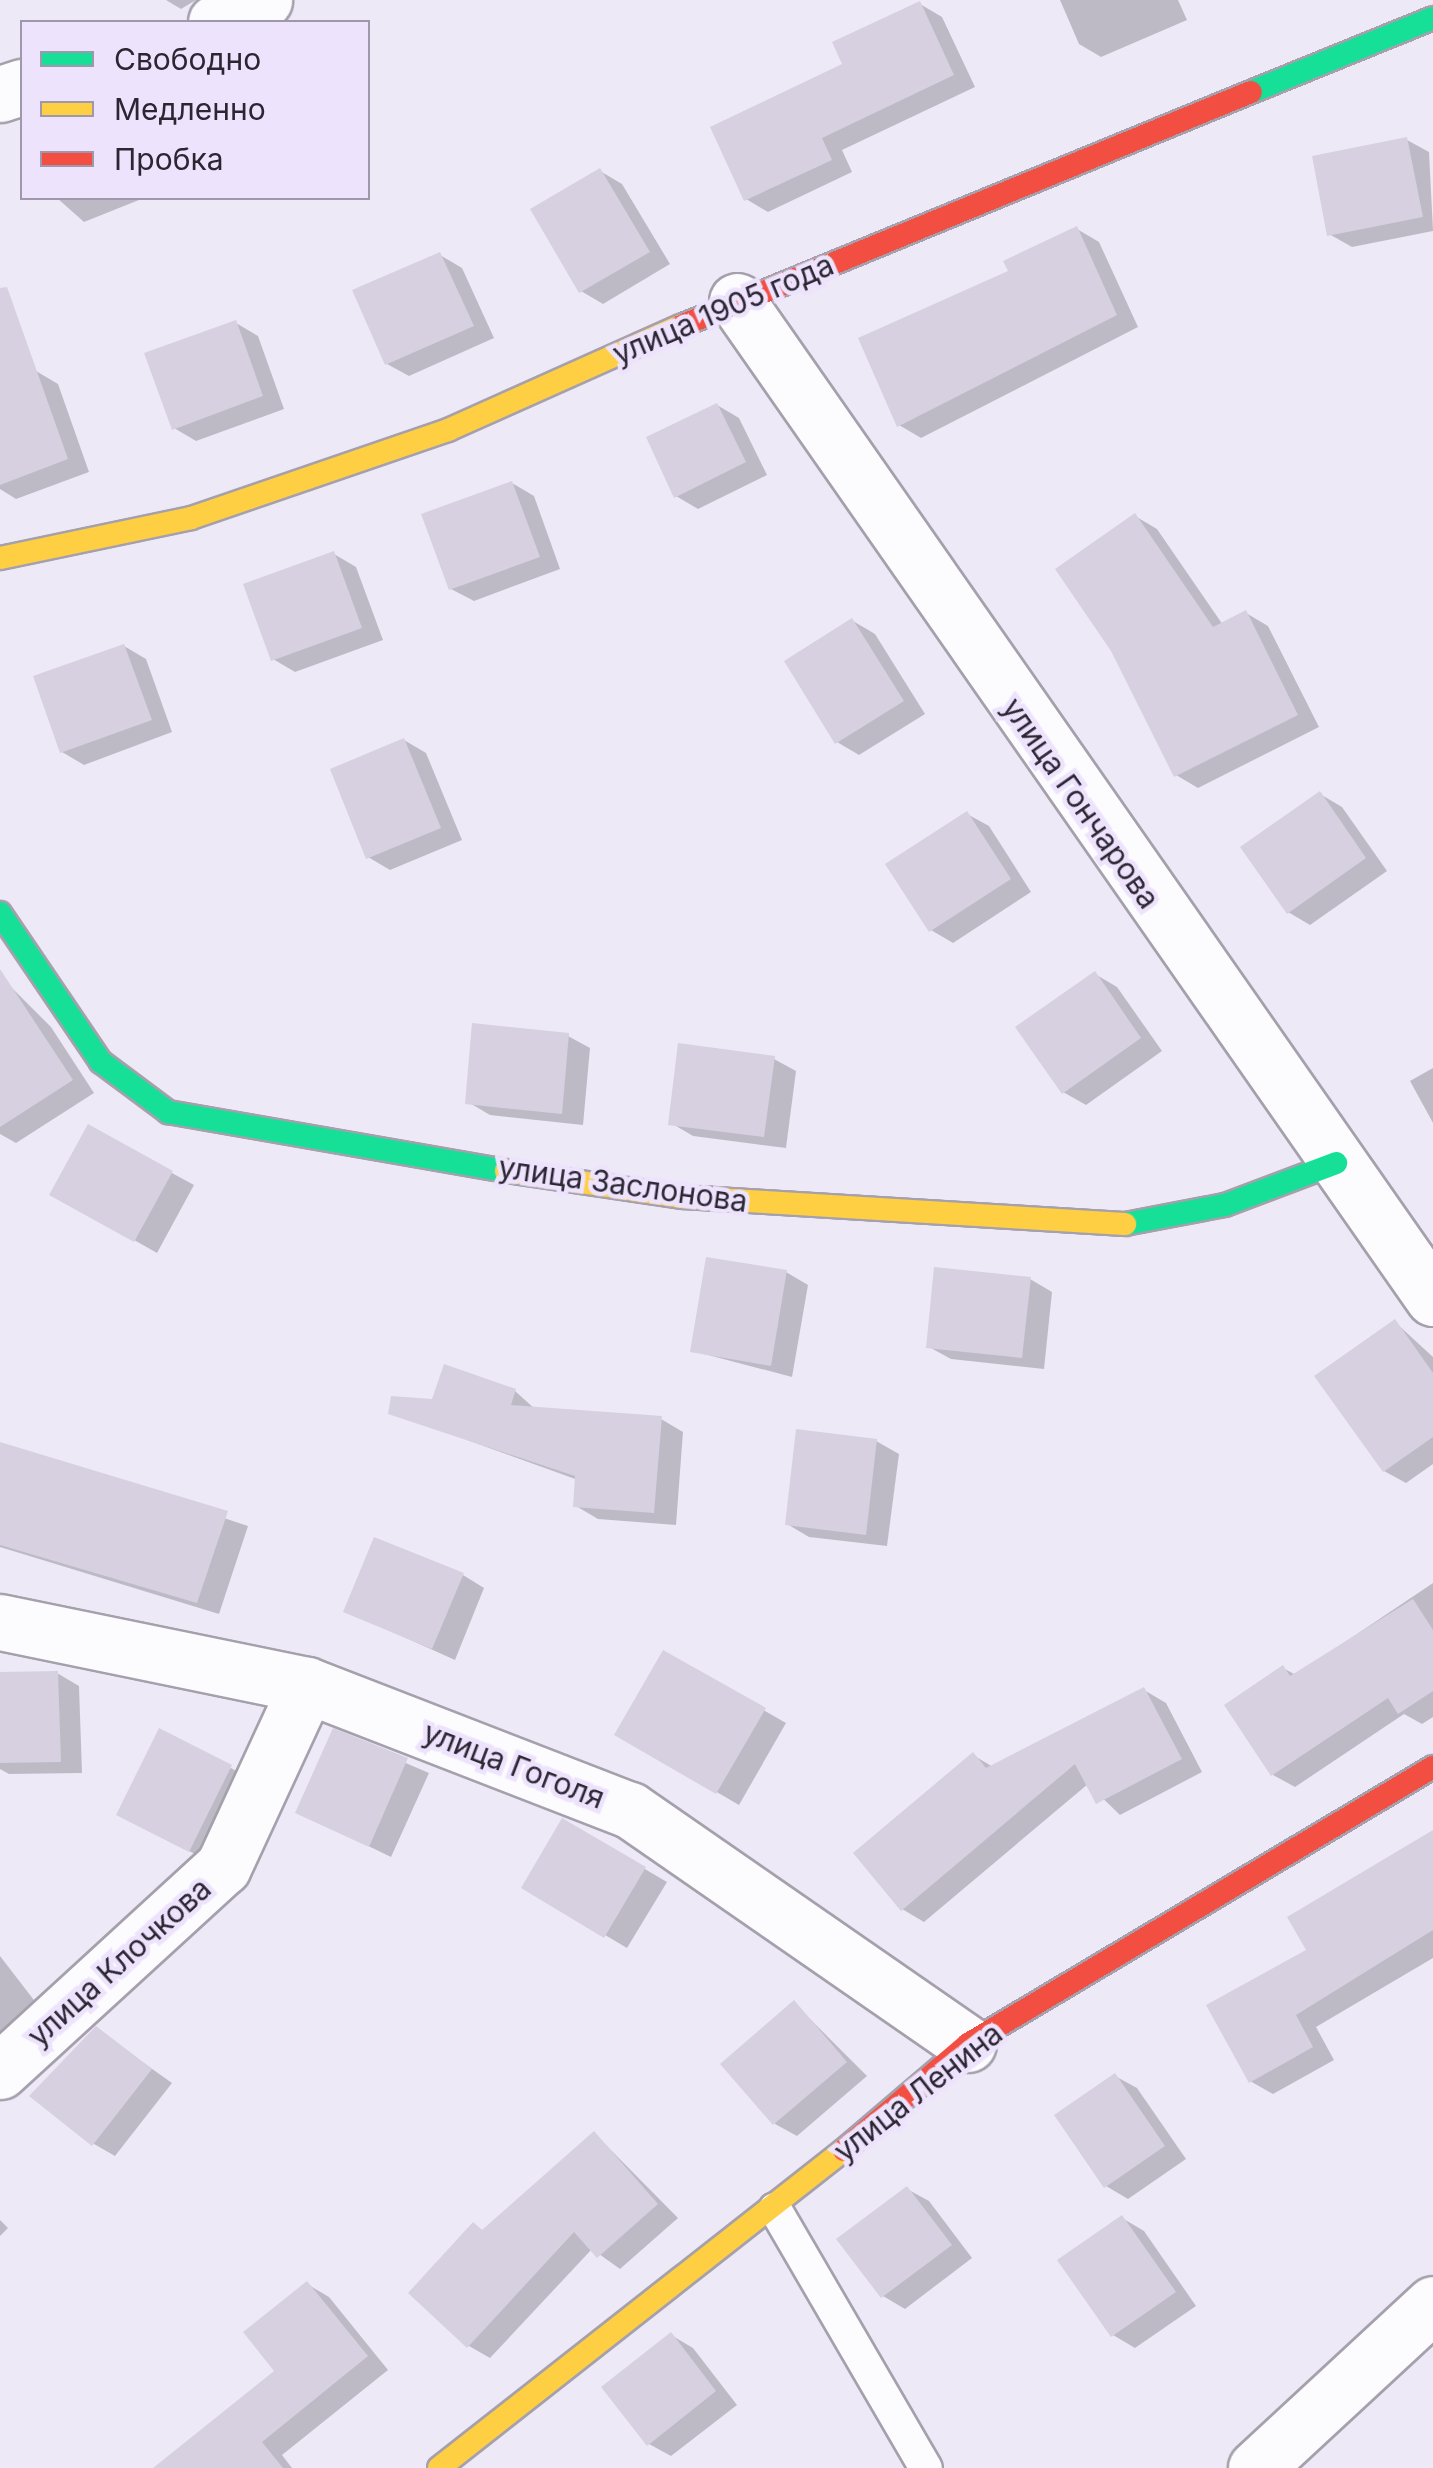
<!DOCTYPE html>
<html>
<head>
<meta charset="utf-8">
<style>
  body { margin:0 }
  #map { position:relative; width:1433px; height:2468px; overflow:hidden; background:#eee9f7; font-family:Inter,sans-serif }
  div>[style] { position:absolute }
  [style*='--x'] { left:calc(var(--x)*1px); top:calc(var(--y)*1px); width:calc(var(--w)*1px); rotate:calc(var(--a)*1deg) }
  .shadow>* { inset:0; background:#0003 }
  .building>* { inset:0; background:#d6d0e0 }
  .roads { filter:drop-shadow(2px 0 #a5a0ac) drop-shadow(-2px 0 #a5a0ac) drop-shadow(0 2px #a5a0ac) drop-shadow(0 -2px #a5a0ac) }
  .lane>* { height:32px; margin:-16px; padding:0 16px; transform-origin:16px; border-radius:16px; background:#fcfcfe }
  .street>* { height:55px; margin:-27.5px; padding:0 27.5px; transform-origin:27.5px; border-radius:27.5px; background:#fcfcfe }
  .fast>* { height:22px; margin:-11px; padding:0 11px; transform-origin:11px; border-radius:11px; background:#16e098 }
  .slow>* { height:22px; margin:-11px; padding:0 11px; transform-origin:11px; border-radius:11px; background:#ffcf43 }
  .jam>* { height:22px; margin:-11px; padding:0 11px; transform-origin:11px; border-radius:11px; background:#f24e42 }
  span { translate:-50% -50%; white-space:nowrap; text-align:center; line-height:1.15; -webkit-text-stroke:9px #ede3fd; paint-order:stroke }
  .street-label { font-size:30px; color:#2b2632 }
  .legend { position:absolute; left:20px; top:20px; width:350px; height:180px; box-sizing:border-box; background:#ede3fd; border:2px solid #9f97ac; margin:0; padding:12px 18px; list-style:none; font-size:30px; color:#2b2632 }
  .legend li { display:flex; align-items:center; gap:20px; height:50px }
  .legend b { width:50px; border:2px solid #9f97ac }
</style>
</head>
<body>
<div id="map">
  <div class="shadow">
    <i style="clip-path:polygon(166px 0,196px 0,181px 9px)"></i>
    <i style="clip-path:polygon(1060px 0,1178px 0,1187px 20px,1101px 57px,1079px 44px)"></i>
    <i style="clip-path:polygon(920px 4px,942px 17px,975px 87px,842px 150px,852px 172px,768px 212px,746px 199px,846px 66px)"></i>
    <i style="clip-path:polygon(1407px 140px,1429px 152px,1433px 231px,1352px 247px,1329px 234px)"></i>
    <i style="clip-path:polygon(600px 171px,622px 184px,670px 264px,603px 304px,581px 291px)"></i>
    <i style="clip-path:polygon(57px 198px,144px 198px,84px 222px)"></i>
    <i style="clip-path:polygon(1077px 229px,1099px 242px,1138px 327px,921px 438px,899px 425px,1011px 272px)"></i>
    <i style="clip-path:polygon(440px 255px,462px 268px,494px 338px,409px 376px,387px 364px)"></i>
    <i style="clip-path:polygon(236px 323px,258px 336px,284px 409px,196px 441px,174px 428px)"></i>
    <i style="clip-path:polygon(36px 371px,58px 384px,89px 472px,16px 499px,0 489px,0 384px)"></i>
    <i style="clip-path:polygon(717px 405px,739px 418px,767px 475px,698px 509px,676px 496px)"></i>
    <i style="clip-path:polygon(512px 483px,534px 496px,560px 569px,474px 601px,451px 589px)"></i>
    <i style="clip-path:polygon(1135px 516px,1157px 529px,1223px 625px,1246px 613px,1268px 626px,1319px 727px,1198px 788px,1176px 775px)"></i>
    <i style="clip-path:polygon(334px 554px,356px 567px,383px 640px,295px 672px,273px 659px)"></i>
    <i style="clip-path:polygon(853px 621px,875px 634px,925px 714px,859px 755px,837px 742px)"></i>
    <i style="clip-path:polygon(124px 646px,146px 659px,172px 732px,84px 765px,62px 752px)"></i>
    <i style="clip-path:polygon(404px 740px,426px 753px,462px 840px,390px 870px,368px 857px)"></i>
    <i style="clip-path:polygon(1320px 794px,1342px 807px,1387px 871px,1310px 925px,1288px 912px)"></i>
    <i style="clip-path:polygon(967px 814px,989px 826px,1031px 892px,953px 943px,931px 930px)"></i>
    <i style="clip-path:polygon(1095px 974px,1117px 987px,1162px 1051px,1086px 1105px,1063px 1092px)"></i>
    <i style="clip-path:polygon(0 976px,51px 1027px,94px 1093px,16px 1143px,0 1134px)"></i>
    <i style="clip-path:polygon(568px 1036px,590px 1048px,583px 1125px,490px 1115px,468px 1102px)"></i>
    <i style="clip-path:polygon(774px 1059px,796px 1071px,786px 1148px,693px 1136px,671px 1123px)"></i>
    <i style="clip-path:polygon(1433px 1068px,1433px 1123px,1410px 1081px)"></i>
    <i style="clip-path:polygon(89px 1128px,194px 1185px,157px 1253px,53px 1194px)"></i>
    <i style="clip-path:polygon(786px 1272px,808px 1285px,792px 1377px,693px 1351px)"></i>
    <i style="clip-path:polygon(1030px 1279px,1052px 1292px,1044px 1369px,951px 1359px,929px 1347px)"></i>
    <i style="clip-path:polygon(1395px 1322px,1433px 1357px,1433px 1464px,1406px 1483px,1384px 1471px)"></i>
    <i style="clip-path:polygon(515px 1391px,535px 1409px,661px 1419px,683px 1432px,676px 1525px,598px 1519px,576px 1506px,578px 1480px,390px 1412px)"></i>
    <i style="clip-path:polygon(876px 1441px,899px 1454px,887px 1546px,809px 1537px,787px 1524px)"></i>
    <i style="clip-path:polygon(0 1444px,248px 1526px,219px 1614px,0 1547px)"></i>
    <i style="clip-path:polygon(463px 1575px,484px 1588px,455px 1660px,346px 1611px)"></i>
    <i style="clip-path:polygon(1433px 1583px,1433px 1717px,1422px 1724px,1404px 1714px,1295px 1787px,1273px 1775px,1283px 1668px,1296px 1675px)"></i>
    <i style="clip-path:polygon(664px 1653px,786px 1723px,739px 1805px,617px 1734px)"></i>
    <i style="clip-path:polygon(57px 1673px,79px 1686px,82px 1773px,9px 1774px,0 1769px,0 1674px)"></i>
    <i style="clip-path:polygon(1144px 1690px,1166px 1703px,1202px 1772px,1120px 1815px,1088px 1784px,924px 1922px,902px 1909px,973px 1755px,993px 1767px)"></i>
    <i style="clip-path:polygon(334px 1732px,429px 1773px,391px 1857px,298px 1812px)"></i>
    <i style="clip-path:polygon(231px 1768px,252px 1780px,211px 1862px,141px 1827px)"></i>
    <i style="clip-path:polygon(563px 1821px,667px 1882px,627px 1948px,524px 1887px)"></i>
    <i style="clip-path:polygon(1433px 1833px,1433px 1958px,1316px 2027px,1334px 2060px,1273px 2094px,1250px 2081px,1309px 1950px)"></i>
    <i style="clip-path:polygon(0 1956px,37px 2004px,0 2033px)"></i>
    <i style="clip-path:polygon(794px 2003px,867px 2076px,797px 2136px,775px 2124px)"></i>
    <i style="clip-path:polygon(96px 2029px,172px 2083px,115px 2156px,94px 2144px)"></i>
    <i style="clip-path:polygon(1115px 2076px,1137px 2088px,1186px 2159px,1128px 2199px,1106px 2186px)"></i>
    <i style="clip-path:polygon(595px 2134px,678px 2218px,620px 2269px,592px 2249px,490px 2358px,469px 2346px,473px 2225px,484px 2231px)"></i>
    <i style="clip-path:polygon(907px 2189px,929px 2201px,972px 2258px,905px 2309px,883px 2296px)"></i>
    <i style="clip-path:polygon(1122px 2218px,1144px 2231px,1196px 2306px,1135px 2348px,1113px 2335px)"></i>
    <i style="clip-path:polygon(0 2220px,8px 2228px,0 2236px)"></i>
    <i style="clip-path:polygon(307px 2284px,329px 2297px,388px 2370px,282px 2455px,292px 2468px,168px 2468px,278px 2371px)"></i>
    <i style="clip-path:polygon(671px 2335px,693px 2348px,737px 2405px,671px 2456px,649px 2444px)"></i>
  </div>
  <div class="building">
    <i style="clip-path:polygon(920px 1px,954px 75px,822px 138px,832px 160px,744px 201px,710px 127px,842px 64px,832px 42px)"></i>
    <i style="clip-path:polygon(1407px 137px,1423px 217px,1327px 236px,1312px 156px)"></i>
    <i style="clip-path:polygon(600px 168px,650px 252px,579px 293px,530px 209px)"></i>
    <i style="clip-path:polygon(1077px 226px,1117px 315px,897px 427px,858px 338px,1008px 271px,1003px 261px)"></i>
    <i style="clip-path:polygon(440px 252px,474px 326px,385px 365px,352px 290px)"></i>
    <i style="clip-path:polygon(7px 287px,68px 459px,0 485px,0 288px)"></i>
    <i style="clip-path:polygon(236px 320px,263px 396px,172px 430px,144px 353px)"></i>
    <i style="clip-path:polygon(717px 403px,746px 462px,674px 498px,646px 437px)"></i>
    <i style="clip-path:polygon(512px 481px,540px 557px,449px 590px,421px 514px)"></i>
    <i style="clip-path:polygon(1135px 513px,1213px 627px,1246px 610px,1298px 715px,1174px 777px,1111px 651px,1055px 569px)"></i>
    <i style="clip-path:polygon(334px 551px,362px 628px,271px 661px,243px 584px)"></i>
    <i style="clip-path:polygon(852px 618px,904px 701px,835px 744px,784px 661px)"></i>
    <i style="clip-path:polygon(124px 644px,152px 720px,60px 753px,33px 676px)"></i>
    <i style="clip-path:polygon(404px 738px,441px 828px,366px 859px,330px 769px)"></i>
    <i style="clip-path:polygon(1320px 791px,1366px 858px,1287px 914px,1240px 847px)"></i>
    <i style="clip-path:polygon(967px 811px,1011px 879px,929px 932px,885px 864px)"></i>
    <i style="clip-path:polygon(0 969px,73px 1080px,0 1127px)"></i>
    <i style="clip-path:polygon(1095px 971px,1141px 1038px,1062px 1094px,1015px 1027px)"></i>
    <i style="clip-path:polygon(472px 1023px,569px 1033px,562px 1114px,465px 1104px)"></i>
    <i style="clip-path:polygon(678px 1043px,775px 1056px,764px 1137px,668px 1125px)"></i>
    <i style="clip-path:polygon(88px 1124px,173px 1171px,134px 1242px,49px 1195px)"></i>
    <i style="clip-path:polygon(706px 1257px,787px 1270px,771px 1366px,690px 1352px)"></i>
    <i style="clip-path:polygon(934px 1267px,1031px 1277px,1022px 1358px,926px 1348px)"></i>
    <i style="clip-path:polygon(1395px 1319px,1433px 1373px,1433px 1437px,1383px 1472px,1314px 1376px)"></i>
    <i style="clip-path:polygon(444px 1364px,516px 1389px,511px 1405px,662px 1416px,654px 1513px,573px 1507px,575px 1476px,388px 1414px,391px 1396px,432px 1399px)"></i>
    <i style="clip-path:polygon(796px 1429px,877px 1439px,866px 1535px,785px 1525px)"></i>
    <i style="clip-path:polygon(0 1442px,228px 1511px,197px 1603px,0 1545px)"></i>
    <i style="clip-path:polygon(374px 1537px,464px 1573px,432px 1649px,343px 1612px)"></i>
    <i style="clip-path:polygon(1413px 1599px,1433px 1630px,1433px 1691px,1398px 1714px,1388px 1698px,1271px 1776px,1224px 1705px,1283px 1665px,1290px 1676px)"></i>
    <i style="clip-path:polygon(663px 1650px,766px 1708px,716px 1794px,614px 1735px)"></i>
    <i style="clip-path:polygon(58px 1671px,61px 1762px,0 1763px,0 1672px)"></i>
    <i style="clip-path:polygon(1144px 1687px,1182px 1759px,1096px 1804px,1075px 1764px,901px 1911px,853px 1853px,973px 1752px,986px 1768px)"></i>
    <i style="clip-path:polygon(159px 1728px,232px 1765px,189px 1852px,116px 1815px)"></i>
    <i style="clip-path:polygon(333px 1728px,408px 1758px,369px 1847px,295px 1813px)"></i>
    <i style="clip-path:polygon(562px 1818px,646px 1867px,604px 1938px,521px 1888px)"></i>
    <i style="clip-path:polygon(1433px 1830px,1433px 1930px,1296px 2015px,1313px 2047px,1249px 2083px,1206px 2005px,1306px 1950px,1287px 1917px)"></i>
    <i style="clip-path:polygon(794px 2000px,847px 2062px,773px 2125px,720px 2064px)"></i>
    <i style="clip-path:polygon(96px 2026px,152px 2069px,92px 2146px,29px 2096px)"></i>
    <i style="clip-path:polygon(1115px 2073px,1165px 2146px,1104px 2188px,1054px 2115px)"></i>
    <i style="clip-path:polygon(594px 2131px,658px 2204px,597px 2258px,574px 2232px,467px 2348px,408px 2293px,473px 2222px,482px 2230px)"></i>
    <i style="clip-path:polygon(907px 2186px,952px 2245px,881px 2298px,836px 2239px)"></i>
    <i style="clip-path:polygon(1122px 2215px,1176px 2292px,1111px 2337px,1057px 2260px)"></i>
    <i style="clip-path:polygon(307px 2281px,368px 2356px,262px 2442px,283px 2468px,153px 2468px,274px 2371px,243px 2332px)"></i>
    <i style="clip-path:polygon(671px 2332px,716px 2391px,647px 2446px,601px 2387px)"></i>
  </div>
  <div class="roads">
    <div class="lane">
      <i style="--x:775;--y:2209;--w:300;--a:59.8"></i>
    </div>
    <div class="street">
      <i style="--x:216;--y:22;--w:53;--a:-24.6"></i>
      <i style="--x:0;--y:94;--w:23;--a:-18"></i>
      <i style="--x:737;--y:301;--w:1216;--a:55.08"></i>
      <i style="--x:0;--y:1622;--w:313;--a:11.6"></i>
      <i style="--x:307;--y:1685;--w:346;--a:21.2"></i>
      <i style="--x:630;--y:1810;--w:411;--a:34.7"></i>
      <i style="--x:0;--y:2071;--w:302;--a:-42.5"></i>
      <i style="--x:223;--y:1867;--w:200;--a:-65.2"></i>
      <i style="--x:1256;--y:2468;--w:241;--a:-42.8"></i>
    </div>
    <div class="fast">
      <i style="--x:1251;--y:92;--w:196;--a:-22.1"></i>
      <i style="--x:0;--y:913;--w:180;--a:55.9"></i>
      <i style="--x:101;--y:1062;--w:84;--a:36.7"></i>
      <i style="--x:168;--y:1112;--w:343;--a:9.9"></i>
      <i style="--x:1125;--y:1224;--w:102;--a:-10.8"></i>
      <i style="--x:1225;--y:1205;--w:119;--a:-20.7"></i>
    </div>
    <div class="slow">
      <i style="--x:0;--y:558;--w:195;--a:-11.8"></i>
      <i style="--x:191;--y:518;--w:272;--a:-18.9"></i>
      <i style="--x:448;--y:430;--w:255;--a:-24.1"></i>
      <i style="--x:506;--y:1171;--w:178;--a:8.4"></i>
      <i style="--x:682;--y:1197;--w:444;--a:3.5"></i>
      <i style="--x:439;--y:2468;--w:515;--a:-38.14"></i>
    </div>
    <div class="jam">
      <i style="--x:681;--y:326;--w:616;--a:-22.32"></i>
      <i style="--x:844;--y:2150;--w:163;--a:-40.5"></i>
      <i style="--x:968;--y:2044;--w:541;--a:-30.78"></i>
    </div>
  </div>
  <div class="street-label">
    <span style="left:723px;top:309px;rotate:-23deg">улица 1905 года</span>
    <span style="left:1081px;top:803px;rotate:55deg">улица Гончарова</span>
    <span style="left:623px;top:1184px;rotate:8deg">улица Заслонова</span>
    <span style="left:514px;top:1765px;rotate:21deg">улица Гоголя</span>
    <span style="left:119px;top:1962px;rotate:-42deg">улица Клочкова</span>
    <span style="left:918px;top:2092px;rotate:-38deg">улица Ленина</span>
  </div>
  <ul class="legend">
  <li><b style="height:12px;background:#16e098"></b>Свободно</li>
  <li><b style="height:12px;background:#ffcf43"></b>Медленно</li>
  <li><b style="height:12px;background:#f24e42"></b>Пробка</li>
  </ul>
</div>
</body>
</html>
